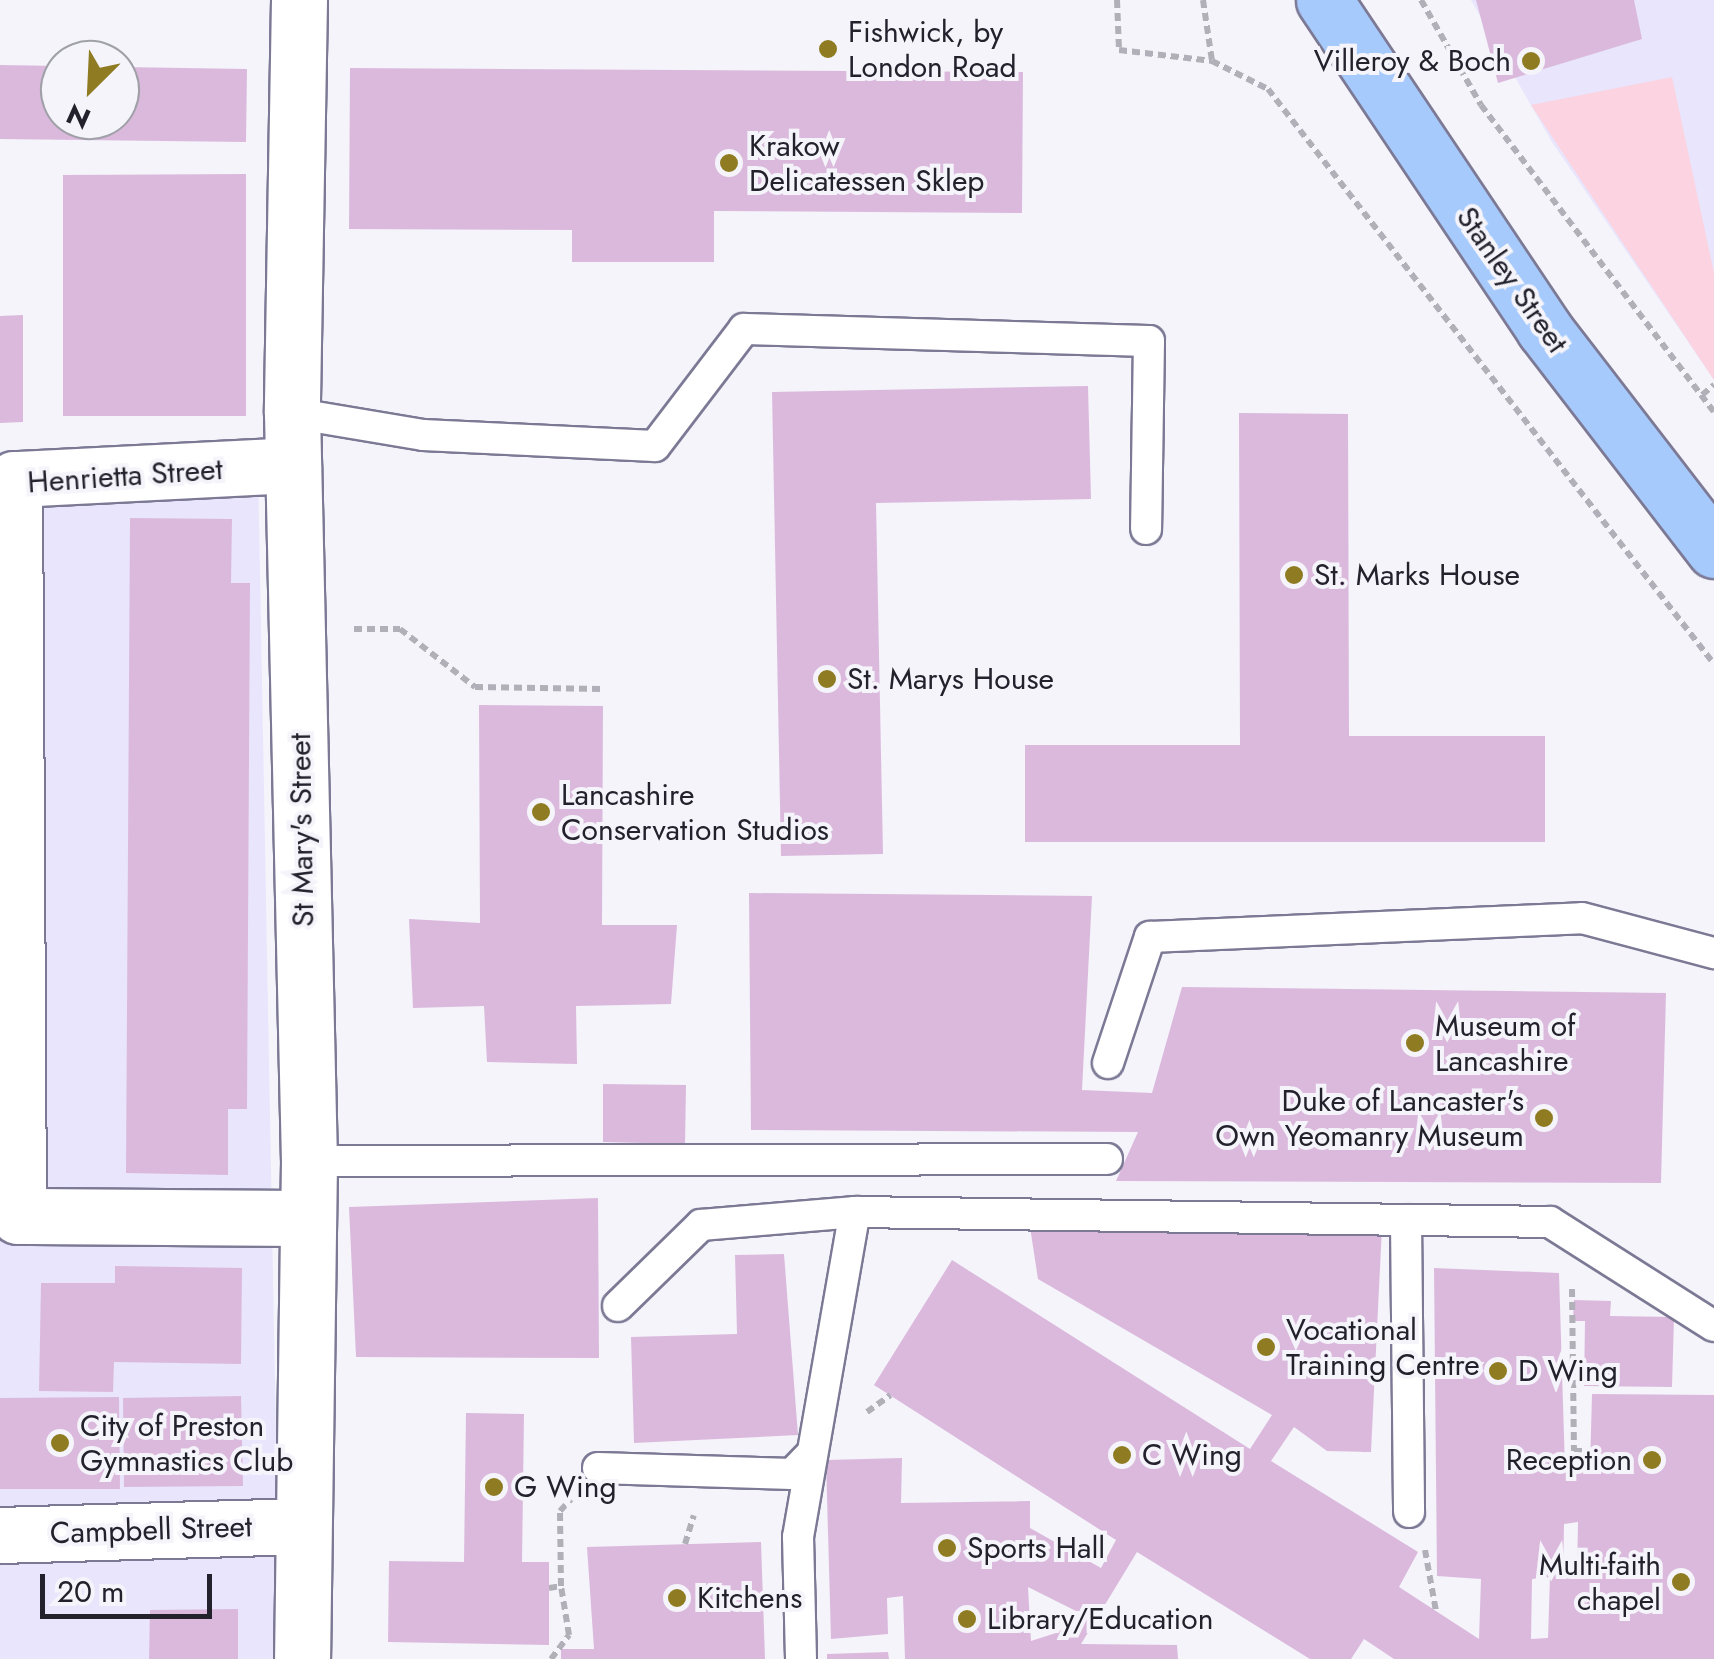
<!DOCTYPE html>
<html>
<head>
<meta charset="utf-8">
<style>
  body { margin:0 }
  #map { position:relative; width:1714px; height:1659px; overflow:hidden; background:#f4f4fa; font-family:Jost,sans-serif }
  div>[style] { position:absolute }
  [style*='--x'] { left:calc(var(--x)*1px); top:calc(var(--y)*1px); width:calc(var(--w)*1px); rotate:calc(var(--a)*1deg) }
  .built>* { inset:0; background:#e8e5fc }
  .green>* { inset:0; background:#fcd3e0 }
  .building>* { inset:0; background:#dbb9dd }
  .path>* { height:6px; margin-top:-3px; transform-origin:0; background:repeating-linear-gradient(90deg,#b1b0b8 0 8px,transparent 0 13px) }
  .roads { filter:drop-shadow(2px 0 #7c7995) drop-shadow(-2px 0 #7c7995) drop-shadow(0 2px #7c7995) drop-shadow(0 -2px #7c7995) }
  .service>* { height:30px; margin:-15px; padding:0 15px; transform-origin:15px; border-radius:15px; background:#fff }
  .minor>* { height:55px; margin:-27.5px; padding:0 27.5px; transform-origin:27.5px; border-radius:27.5px; background:#fff }
  .trunk>* { height:55px; margin:-27.5px; padding:0 27.5px; transform-origin:27.5px; border-radius:27.5px; background:#a7cafc }
  .dots>* { width:28px; height:28px; translate:-50% -50%; box-sizing:border-box; border:5px solid #f4f4fa; border-radius:50% }
  span { translate:-50% -50%; white-space:nowrap; text-align:center; line-height:1.15; -webkit-text-stroke:8px #f4f4fa; paint-order:stroke }
  .poi-label { font-size:30px; color:#22212c }
  .left { translate:0 -50%; text-align:left }
  .right { translate:-100% -50%; text-align:right }
  .street-label { font-size:30px; color:#22212c }
  .north { position:absolute; left:40px; top:40px; width:100px; height:100px; box-sizing:border-box; background:#f4f4fa; border:2px solid #a0a0a8; border-radius:50%; rotate:204deg; font-size:28px; font-weight:700; line-height:40px; text-align:center; color:#22212c }
  .north::after { content:''; display:block; margin:auto; width:35px; height:45px; background:#8f7c22; clip-path:polygon(50% 0,100% 100%,50% 72%,0 100%) }
  .scale { position:absolute; left:40px; top:1574px; width:172px; height:45px; box-sizing:border-box; border:5px solid #22212c; border-top:0; padding-left:12px; font-size:30px; line-height:35px; white-space:nowrap; color:#22212c; -webkit-text-stroke:8px #f4f4fa; paint-order:stroke }
</style>
</head>
<body>
<div id="map">
  <div class="built">
    <i style="clip-path:polygon(1471px 0,1714px 0,1714px 380px,1552px 142px)"></i>
    <i style="clip-path:polygon(258px 466px,280px 1659px,0 1659px,0 475px)"></i>
  </div>
  <div class="green">
    <i style="clip-path:polygon(1672px 77px,1714px 273px,1714px 380px,1531px 105px)"></i>
  </div>
  <div class="building">
    <i style="clip-path:polygon(1476px 0,1634px 0,1642px 39px,1498px 83px)"></i>
    <i style="clip-path:polygon(0 65px,60px 66px,60px 120px,120px 120px,120px 67px,247px 69px,246px 142px,0 139px)"></i>
    <i style="clip-path:polygon(350px 68px,1023px 72px,1022px 213px,714px 211px,714px 262px,572px 262px,572px 230px,349px 229px)"></i>
    <i style="clip-path:polygon(246px 174px,246px 416px,63px 416px,63px 175px)"></i>
    <i style="clip-path:polygon(23px 315px,23px 422px,0 423px,0 316px)"></i>
    <i style="clip-path:polygon(1088px 386px,1091px 499px,876px 503px,883px 854px,781px 856px,772px 392px)"></i>
    <i style="clip-path:polygon(1239px 413px,1348px 414px,1349px 736px,1545px 736px,1545px 842px,1025px 842px,1025px 745px,1240px 745px)"></i>
    <i style="clip-path:polygon(130px 518px,232px 519px,231px 583px,250px 583px,247px 1109px,228px 1109px,228px 1175px,126px 1173px)"></i>
    <i style="clip-path:polygon(479px 705px,603px 706px,602px 925px,677px 925px,671px 1004px,576px 1006px,577px 1064px,487px 1062px,484px 1006px,413px 1008px,409px 919px,480px 923px)"></i>
    <i style="clip-path:polygon(749px 893px,1092px 896px,1082px 1090px,1152px 1093px,1182px 987px,1666px 993px,1661px 1183px,1116px 1181px,1138px 1132px,751px 1130px)"></i>
    <i style="clip-path:polygon(603px 1084px,686px 1085px,685px 1144px,603px 1142px)"></i>
    <i style="clip-path:polygon(598px 1198px,599px 1358px,356px 1357px,349px 1207px)"></i>
    <i style="clip-path:polygon(evenodd,1030px 1227px,1382px 1227px,1371px 1452px,1327px 1451px,1294px 1427px,1271px 1461px,1418px 1552px,1399px 1587px,1479px 1639px,1481px 1579px,1437px 1576px,1434px 1268px,1559px 1273px,1565px 1469px,1590px 1469px,1592px 1394px,1714px 1395px,1714px 1659px,1394px 1659px,1364px 1639px,1351px 1659px,1310px 1659px,1137px 1552px,1081px 1644px,1177px 1645px,1178px 1659px,905px 1659px,903px 1596px,887px 1598px,888px 1634px,831px 1639px,826px 1460px,902px 1458px,901px 1503px,1030px 1501px,1030px 1528px,1101px 1568px,1116px 1540px,874px 1385px,952px 1260px,1250px 1449px,1272px 1415px,1038px 1279px,1030px 1227px,1578px 1522px,1577px 1575px,1563px 1577px,1564px 1524px,1578px 1522px,1030px 1227px,1550px 1577px,1548px 1638px,1531px 1639px,1532px 1579px,1550px 1577px,1030px 1227px,1028px 1587px,1076px 1611px,1059px 1632px,1031px 1641px,1028px 1587px)"></i>
    <i style="clip-path:polygon(784px 1254px,798px 1435px,634px 1443px,631px 1337px,737px 1334px,735px 1255px)"></i>
    <i style="clip-path:polygon(115px 1266px,242px 1268px,241px 1364px,114px 1362px,113px 1392px,39px 1391px,41px 1283px,115px 1283px)"></i>
    <i style="clip-path:polygon(1574px 1300px,1611px 1301px,1610px 1316px,1674px 1317px,1672px 1387px,1584px 1386px,1585px 1321px,1573px 1321px)"></i>
    <i style="clip-path:polygon(241px 1396px,243px 1486px,124px 1487px,123px 1398px)"></i>
    <i style="clip-path:polygon(119px 1397px,120px 1489px,0 1489px,0 1398px)"></i>
    <i style="clip-path:polygon(466px 1413px,524px 1414px,522px 1562px,549px 1562px,549px 1645px,388px 1642px,389px 1561px,464px 1562px)"></i>
    <i style="clip-path:polygon(761px 1542px,765px 1659px,561px 1659px,561px 1649px,594px 1649px,587px 1547px)"></i>
    <i style="clip-path:polygon(238px 1609px,238px 1659px,149px 1659px,150px 1610px)"></i>
    <i style="clip-path:polygon(888px 1652px,889px 1659px,827px 1659px,827px 1654px)"></i>
  </div>
  <div class="path">
    <i style="--x:1117;--y:0;--w:50;--a:87.7"></i>
    <i style="--x:1119;--y:50;--w:94;--a:6.7"></i>
    <i style="--x:1212;--y:61;--w:63;--a:26.6"></i>
    <i style="--x:1268;--y:89;--w:728;--a:52.2"></i>
    <i style="--x:1203;--y:0;--w:62;--a:81.6"></i>
    <i style="--x:1421;--y:0;--w:121;--a:60.3"></i>
    <i style="--x:1481;--y:105;--w:385;--a:52.8"></i>
    <i style="--x:1702;--y:395;--w:16;--a:-40"></i>
    <i style="--x:354;--y:629;--w:46;--a:0"></i>
    <i style="--x:400;--y:629;--w:95;--a:37.7"></i>
    <i style="--x:475;--y:687;--w:127;--a:0.9"></i>
    <i style="--x:1572;--y:1289;--w:162;--a:89.3"></i>
    <i style="--x:1574;--y:1451;--w:16;--a:0"></i>
    <i style="--x:867;--y:1412;--w:29;--a:-36"></i>
    <i style="--x:685;--y:1544;--w:30;--a:-73"></i>
    <i style="--x:1425;--y:1550;--w:62;--a:79.8"></i>
    <i style="--x:549;--y:1588;--w:12;--a:-9"></i>
    <i style="--x:561;--y:1586;--w:75;--a:-90.8"></i>
    <i style="--x:560;--y:1511;--w:16;--a:-47"></i>
    <i style="--x:551;--y:1659;--w:30;--a:-53"></i>
    <i style="--x:569;--y:1635;--w:50;--a:-99.3"></i>
  </div>
  <div class="roads">
    <div class="service">
      <i style="--x:292;--y:413;--w:133;--a:9.5"></i>
      <i style="--x:423;--y:435;--w:232;--a:2.7"></i>
      <i style="--x:655;--y:446;--w:147;--a:-52.7"></i>
      <i style="--x:744;--y:329;--w:405;--a:1.7"></i>
      <i style="--x:1149;--y:341;--w:188;--a:90.9"></i>
      <i style="--x:1108;--y:1063;--w:133;--a:-71.6"></i>
      <i style="--x:1150;--y:937;--w:432;--a:-2.5"></i>
      <i style="--x:1582;--y:918;--w:137;--a:14.9"></i>
      <i style="--x:309;--y:1161;--w:798;--a:-0.14"></i>
      <i style="--x:1406;--y:1220;--w:292;--a:89.4"></i>
      <i style="--x:618;--y:1306;--w:116;--a:-44.3"></i>
      <i style="--x:701;--y:1225;--w:155;--a:-4.8"></i>
      <i style="--x:598;--y:1468;--w:194;--a:1.8"></i>
      <i style="--x:792;--y:1474;--w:29;--a:-46"></i>
      <i style="--x:801;--y:1659;--w:122;--a:-91.4"></i>
      <i style="--x:798;--y:1537;--w:330;--a:-80.1"></i>
      <i style="--x:855;--y:1212;--w:695;--a:0.82"></i>
      <i style="--x:1550;--y:1222;--w:194;--a:32.4"></i>
    </div>
    <div class="minor">
      <i style="--x:299;--y:0;--w:413;--a:91"></i>
      <i style="--x:292;--y:413;--w:748;--a:88.7"></i>
      <i style="--x:309;--y:1161;--w:498;--a:90.8"></i>
      <i style="--x:293;--y:465;--w:279;--a:177.1"></i>
      <i style="--x:14;--y:479;--w:737;--a:89.69"></i>
      <i style="--x:18;--y:1216;--w:287;--a:0.4"></i>
      <i style="--x:0;--y:1535;--w:302;--a:-1.7"></i>
    </div>
    <div class="trunk">
      <i style="--x:1324;--y:0;--w:396;--a:56.2"></i>
      <i style="--x:1544;--y:329;--w:279;--a:52.4"></i>
    </div>
  </div>
  <div class="dots">
    <i style="left:828px;top:49px;background:#8f7c22"></i>
    <i style="left:1531px;top:61px;background:#8f7c22"></i>
    <i style="left:729px;top:163px;background:#8f7c22"></i>
    <i style="left:1294px;top:575px;background:#8f7c22"></i>
    <i style="left:827px;top:679px;background:#8f7c22"></i>
    <i style="left:541px;top:812px;background:#8f7c22"></i>
    <i style="left:1415px;top:1043px;background:#8f7c22"></i>
    <i style="left:1544px;top:1118px;background:#8f7c22"></i>
    <i style="left:1266px;top:1347px;background:#8f7c22"></i>
    <i style="left:1498px;top:1371px;background:#8f7c22"></i>
    <i style="left:60px;top:1443px;background:#8f7c22"></i>
    <i style="left:1122px;top:1455px;background:#8f7c22"></i>
    <i style="left:1652px;top:1460px;background:#8f7c22"></i>
    <i style="left:494px;top:1487px;background:#8f7c22"></i>
    <i style="left:947px;top:1548px;background:#8f7c22"></i>
    <i style="left:1681px;top:1582px;background:#8f7c22"></i>
    <i style="left:677px;top:1598px;background:#8f7c22"></i>
    <i style="left:967px;top:1619px;background:#8f7c22"></i>
  </div>
  <div class="poi-label">
    <span class="left" style="left:848px;top:49px">Fishwick, by<br>London Road</span>
    <span class="right" style="left:1511px;top:61px">Villeroy &amp; Boch</span>
    <span class="left" style="left:749px;top:163px">Krakow<br>Delicatessen Sklep</span>
    <span class="left" style="left:1314px;top:575px">St. Marks House</span>
    <span class="left" style="left:847px;top:679px">St. Marys House</span>
    <span class="left" style="left:561px;top:812px">Lancashire<br>Conservation Studios</span>
    <span class="left" style="left:1435px;top:1043px">Museum of<br>Lancashire</span>
    <span class="right" style="left:1524px;top:1118px">Duke of Lancaster's<br>Own Yeomanry Museum</span>
    <span class="left" style="left:1286px;top:1347px">Vocational<br>Training Centre</span>
    <span class="left" style="left:1518px;top:1371px">D Wing</span>
    <span class="left" style="left:80px;top:1443px">City of Preston<br>Gymnastics Club</span>
    <span class="left" style="left:1142px;top:1455px">C Wing</span>
    <span class="right" style="left:1632px;top:1460px">Reception</span>
    <span class="left" style="left:514px;top:1487px">G Wing</span>
    <span class="left" style="left:967px;top:1548px">Sports Hall</span>
    <span class="right" style="left:1661px;top:1582px">Multi-faith<br>chapel</span>
    <span class="left" style="left:697px;top:1598px">Kitchens</span>
    <span class="left" style="left:987px;top:1619px">Library/Education</span>
  </div>
  <div class="street-label">
    <span style="left:1512px;top:280px;rotate:55deg">Stanley Street</span>
    <span style="left:125px;top:476px;rotate:-4deg">Henrietta Street</span>
    <span style="left:302px;top:830px;rotate:-91deg">St Mary's Street</span>
    <span style="left:151px;top:1530px;rotate:-2deg">Campbell Street</span>
  </div>
  <div class="north">N</div>
  <div class="scale">20 m</div>
</div>
</body>
</html>
